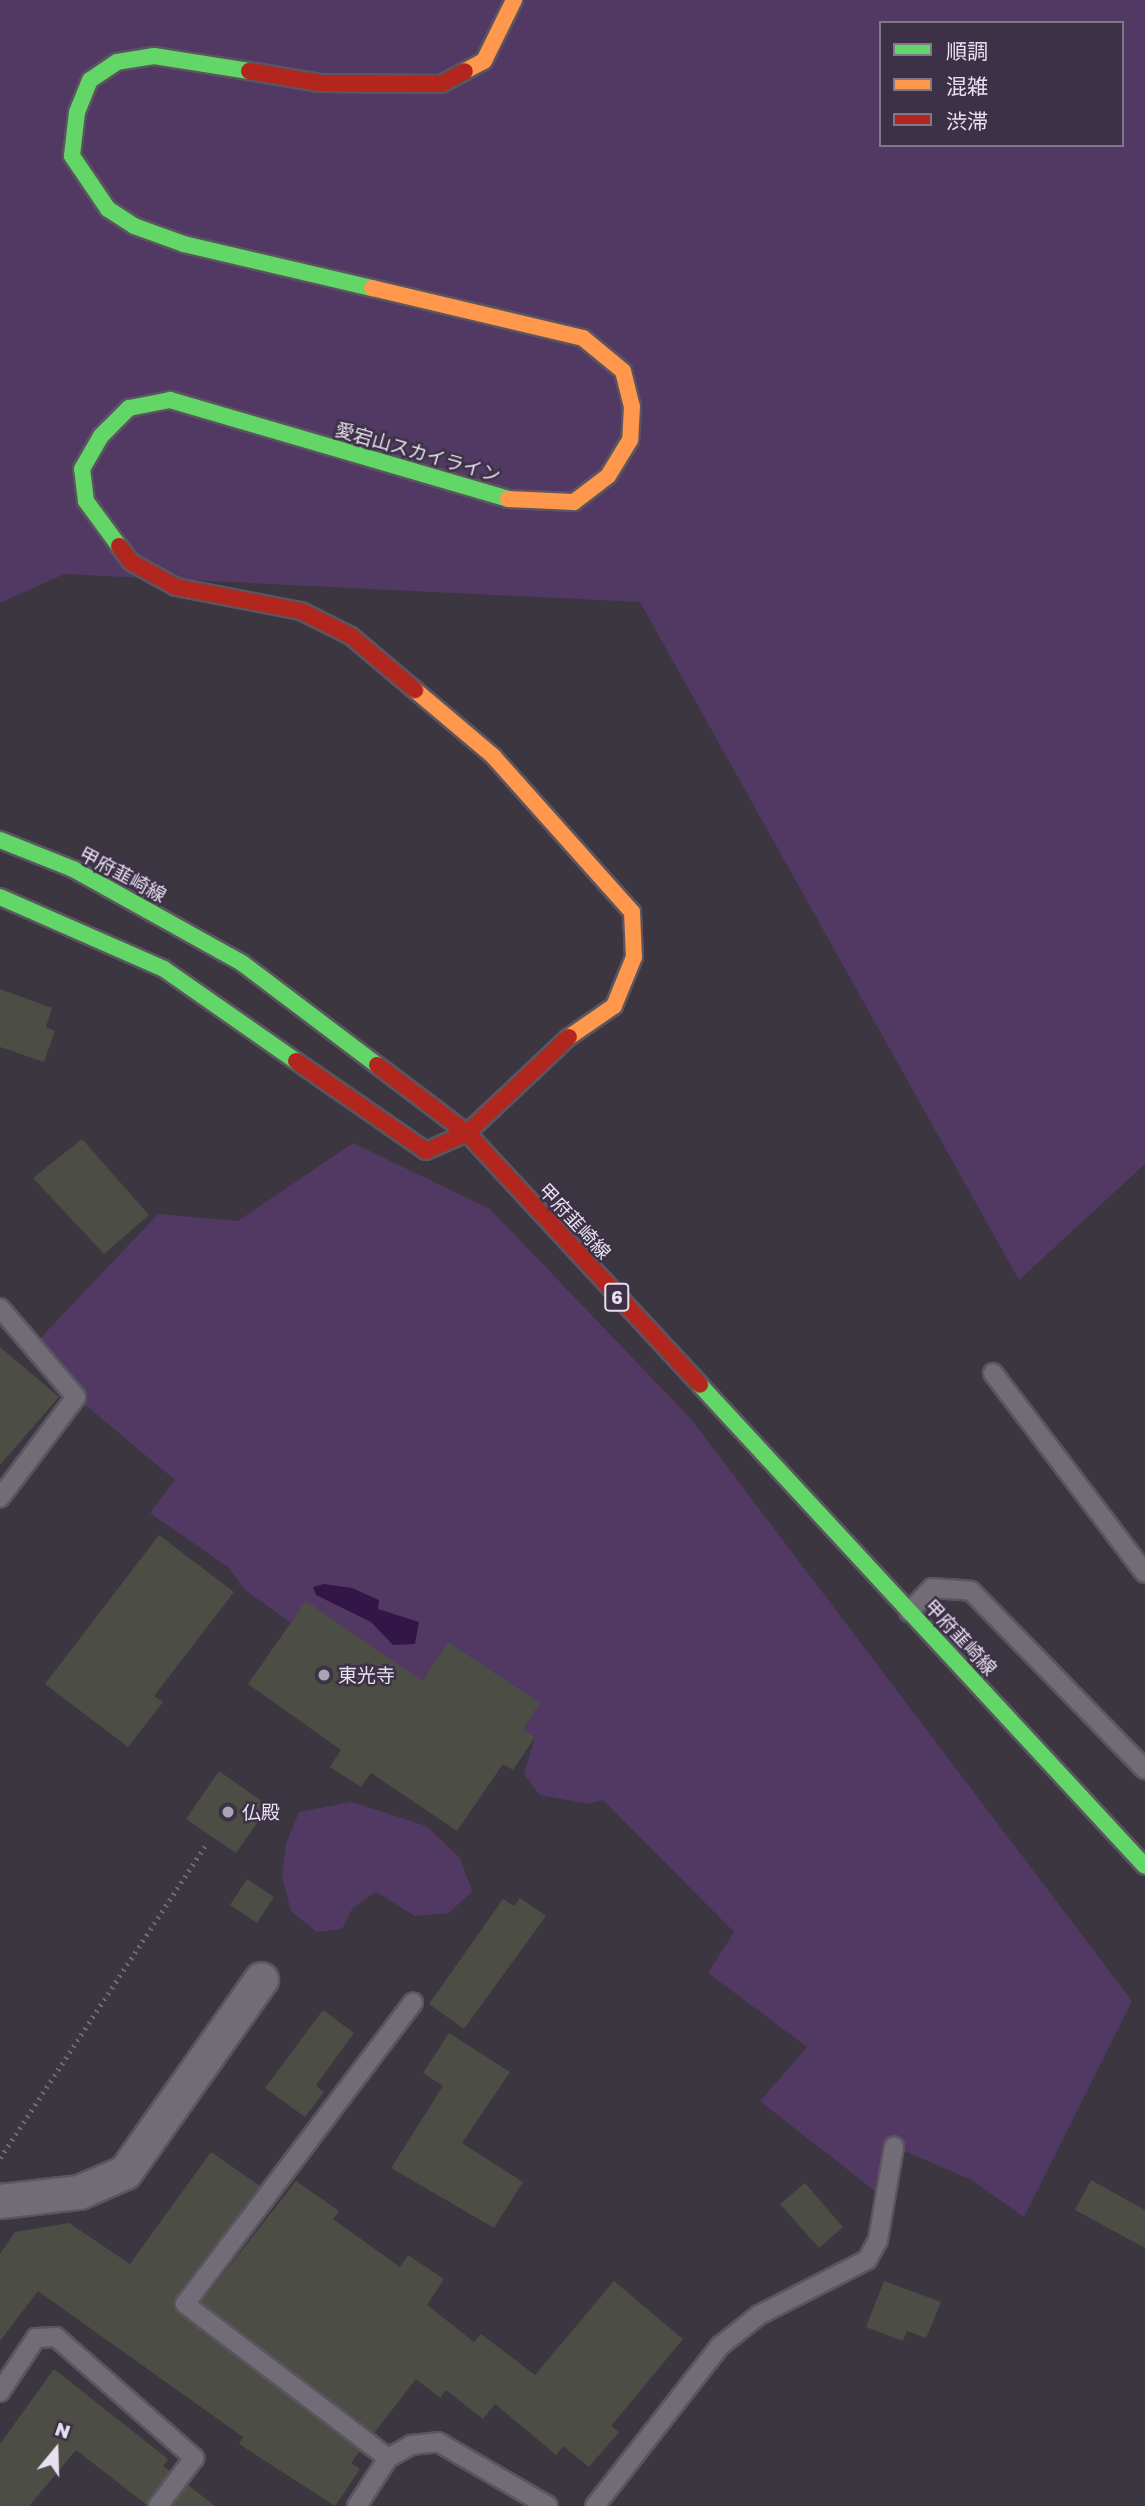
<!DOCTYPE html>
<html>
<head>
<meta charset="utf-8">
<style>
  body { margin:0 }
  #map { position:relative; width:1145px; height:2506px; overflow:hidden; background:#3c3641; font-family:"Golos Text","Noto Sans JP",sans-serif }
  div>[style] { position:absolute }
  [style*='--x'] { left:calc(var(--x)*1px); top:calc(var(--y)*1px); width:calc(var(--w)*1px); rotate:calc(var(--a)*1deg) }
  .green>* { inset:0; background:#513964 }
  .water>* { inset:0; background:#341548 }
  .building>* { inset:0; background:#4c4d45 }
  .path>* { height:4.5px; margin-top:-2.25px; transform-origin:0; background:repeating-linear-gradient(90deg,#6e6a71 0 2px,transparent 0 7px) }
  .roads { filter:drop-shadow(2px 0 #5a555f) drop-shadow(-2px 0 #5a555f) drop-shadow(0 2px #5a555f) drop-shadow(0 -2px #5a555f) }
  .lane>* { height:18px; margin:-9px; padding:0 9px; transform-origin:9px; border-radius:9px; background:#716c75 }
  .street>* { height:33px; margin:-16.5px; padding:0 16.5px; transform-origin:16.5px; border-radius:16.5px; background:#716c75 }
  .fast>* { height:16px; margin:-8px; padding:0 8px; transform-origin:8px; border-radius:8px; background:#63d668 }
  .slow>* { height:16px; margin:-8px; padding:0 8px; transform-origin:8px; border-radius:8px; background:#ff974d }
  .jam>* { height:16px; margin:-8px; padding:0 8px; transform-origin:8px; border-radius:8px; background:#b3261e }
  .dots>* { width:19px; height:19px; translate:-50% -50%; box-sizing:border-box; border:4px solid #3c3146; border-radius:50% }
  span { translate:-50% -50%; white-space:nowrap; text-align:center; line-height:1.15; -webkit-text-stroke:5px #3c3146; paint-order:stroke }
  .shield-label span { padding:2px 5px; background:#3c3146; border:2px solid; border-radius:5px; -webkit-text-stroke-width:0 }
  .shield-label { font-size:18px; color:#e7e0ee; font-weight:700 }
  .street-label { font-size:19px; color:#e7e0ee }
  .poi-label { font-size:19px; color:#e7e0ee }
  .left { translate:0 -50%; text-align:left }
  .legend { position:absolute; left:879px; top:21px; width:245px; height:126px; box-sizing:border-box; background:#3c3146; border:2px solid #807789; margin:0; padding:9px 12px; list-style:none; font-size:21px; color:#e7e0ee }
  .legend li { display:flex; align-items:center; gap:14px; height:35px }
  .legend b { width:35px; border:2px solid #807789 }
  .north { position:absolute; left:21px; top:2415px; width:70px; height:70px; -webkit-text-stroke:5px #3c3146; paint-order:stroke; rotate:19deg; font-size:19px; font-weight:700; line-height:28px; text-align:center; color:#e7e0ee }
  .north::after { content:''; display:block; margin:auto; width:24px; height:32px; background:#e7e0ee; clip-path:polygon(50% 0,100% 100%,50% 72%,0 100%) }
</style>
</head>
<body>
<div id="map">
  <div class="green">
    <i style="clip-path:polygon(evenodd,0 0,1145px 0,1145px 1164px,1019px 1280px,640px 602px,64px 574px,0 603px,0 0,881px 23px,1122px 23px,1122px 145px,881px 145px,881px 23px)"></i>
    <i style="clip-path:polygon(353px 1143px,490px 1209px,691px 1419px,1132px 2001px,1024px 2217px,970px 2179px,895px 2147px,885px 2199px,760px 2101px,807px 2047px,708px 1973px,734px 1932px,603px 1800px,588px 1804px,540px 1795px,524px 1774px,535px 1737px,523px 1729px,540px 1703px,448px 1642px,384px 1737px,291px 1623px,245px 1590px,228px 1567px,150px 1513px,175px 1480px,76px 1397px,33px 1346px,158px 1214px,238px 1221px)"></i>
    <i style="clip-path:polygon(352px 1802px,426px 1826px,460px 1858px,472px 1891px,449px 1913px,415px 1916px,376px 1892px,353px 1907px,342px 1929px,317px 1932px,291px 1911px,282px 1877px,286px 1844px,299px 1812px)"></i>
  </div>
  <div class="water">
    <i style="clip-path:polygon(324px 1584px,352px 1588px,379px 1600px,378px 1609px,419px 1622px,415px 1644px,393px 1645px,371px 1622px,316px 1595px,313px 1587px)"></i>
  </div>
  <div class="building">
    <i style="clip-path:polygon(0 989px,52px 1008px,46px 1027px,55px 1031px,44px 1062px,0 1047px)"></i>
    <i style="clip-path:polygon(82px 1139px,149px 1215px,104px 1254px,33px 1178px)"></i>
    <i style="clip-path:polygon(0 1347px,59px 1397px,0 1465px)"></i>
    <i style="clip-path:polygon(159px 1535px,234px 1592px,154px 1696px,163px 1702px,128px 1747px,45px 1684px)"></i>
    <i style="clip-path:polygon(306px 1601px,422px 1681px,448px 1642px,540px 1703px,523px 1729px,535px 1737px,513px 1770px,503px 1764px,457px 1831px,371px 1773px,361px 1787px,330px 1767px,341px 1750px,248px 1684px)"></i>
    <i style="clip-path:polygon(219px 1771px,269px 1806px,236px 1853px,186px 1819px)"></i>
    <i style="clip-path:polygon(247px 1879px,274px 1897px,257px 1923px,230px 1905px)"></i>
    <i style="clip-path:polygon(520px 1898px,546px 1916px,464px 2029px,429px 2004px,503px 1899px,514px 1906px)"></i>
    <i style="clip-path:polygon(323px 2010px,354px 2033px,316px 2085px,324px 2092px,305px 2117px,265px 2088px)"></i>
    <i style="clip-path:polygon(449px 2033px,510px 2072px,462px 2143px,523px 2182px,494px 2228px,391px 2168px,443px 2086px,423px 2073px)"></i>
    <i style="clip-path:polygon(211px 2152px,260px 2186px,176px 2297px,174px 2308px,360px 2451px,351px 2463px,360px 2469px,335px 2506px,239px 2444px,243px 2437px,38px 2291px,0 2341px,0 2254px,15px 2232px,69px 2223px,130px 2264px)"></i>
    <i style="clip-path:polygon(1091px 2180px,1145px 2210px,1145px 2248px,1075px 2210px)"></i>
    <i style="clip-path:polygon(296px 2181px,339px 2211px,333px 2219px,400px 2267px,408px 2255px,444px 2279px,427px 2305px,474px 2342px,481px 2334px,535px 2375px,614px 2281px,683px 2339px,611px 2426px,619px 2432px,589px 2467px,563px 2446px,556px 2455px,495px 2404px,483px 2419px,446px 2390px,440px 2398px,416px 2379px,374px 2433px,201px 2302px)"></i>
    <i style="clip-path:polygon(805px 2183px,843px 2227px,819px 2248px,780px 2204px)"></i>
    <i style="clip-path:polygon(884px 2281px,941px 2302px,926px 2338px,907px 2331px,903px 2341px,866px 2327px)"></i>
    <i style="clip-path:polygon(54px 2369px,168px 2459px,163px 2466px,170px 2471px,147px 2505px,76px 2450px,29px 2506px,0 2506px,0 2444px)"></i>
    <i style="clip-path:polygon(188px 2485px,215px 2506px,172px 2506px)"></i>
  </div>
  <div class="path">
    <i style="--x:0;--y:2158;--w:373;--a:-56.7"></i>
  </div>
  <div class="roads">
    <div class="lane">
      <i style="--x:0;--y:1308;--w:117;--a:49.5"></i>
      <i style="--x:76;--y:1397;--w:126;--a:127"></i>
      <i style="--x:993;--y:1373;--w:251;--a:52.8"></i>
      <i style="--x:909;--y:1612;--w:33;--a:-46"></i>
      <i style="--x:932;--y:1588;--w:39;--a:4"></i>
      <i style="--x:971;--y:1591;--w:249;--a:45.7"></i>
      <i style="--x:0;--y:2392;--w:65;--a:-56.3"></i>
      <i style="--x:36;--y:2338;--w:20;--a:-3"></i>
      <i style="--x:56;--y:2337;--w:184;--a:41.2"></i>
      <i style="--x:194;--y:2458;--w:60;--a:126.9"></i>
      <i style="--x:388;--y:2458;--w:255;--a:-142.8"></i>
      <i style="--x:185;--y:2304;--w:378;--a:-52.9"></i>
      <i style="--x:357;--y:2506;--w:57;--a:-57.1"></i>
      <i style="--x:388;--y:2458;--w:26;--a:-29"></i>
      <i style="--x:411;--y:2445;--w:27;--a:-6"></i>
      <i style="--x:438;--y:2442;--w:127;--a:30.2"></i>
      <i style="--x:595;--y:2506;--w:203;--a:-52"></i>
      <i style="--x:720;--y:2346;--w:50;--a:-38.5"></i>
      <i style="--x:759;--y:2315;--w:121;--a:-27"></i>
      <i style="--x:867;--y:2260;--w:23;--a:-61"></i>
      <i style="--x:878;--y:2240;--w:95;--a:-80.3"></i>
    </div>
    <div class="street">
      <i style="--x:0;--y:2201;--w:80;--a:-6.5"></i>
      <i style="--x:79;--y:2192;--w:50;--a:-23.5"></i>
      <i style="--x:125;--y:2172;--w:236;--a:-54.8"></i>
    </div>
    <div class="fast">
      <i style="--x:249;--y:71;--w:96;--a:-171"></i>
      <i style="--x:154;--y:56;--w:37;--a:171"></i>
      <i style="--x:117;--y:62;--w:32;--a:146"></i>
      <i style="--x:90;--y:80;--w:35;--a:112"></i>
      <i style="--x:77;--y:112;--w:44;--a:96.5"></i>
      <i style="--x:72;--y:156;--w:64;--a:55.8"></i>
      <i style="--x:108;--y:209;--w:31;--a:33"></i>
      <i style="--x:134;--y:226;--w:53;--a:19.8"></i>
      <i style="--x:184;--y:244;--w:193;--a:13.2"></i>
      <i style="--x:119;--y:546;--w:56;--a:-126.3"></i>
      <i style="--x:86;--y:501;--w:32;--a:-97"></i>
      <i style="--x:82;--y:469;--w:38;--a:-60"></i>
      <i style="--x:101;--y:436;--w:40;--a:-45"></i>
      <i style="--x:129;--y:408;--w:42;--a:-11"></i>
      <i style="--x:170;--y:400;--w:352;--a:16.3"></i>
      <i style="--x:0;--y:840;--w:79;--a:21.7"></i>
      <i style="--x:73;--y:869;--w:193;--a:29.1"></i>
      <i style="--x:242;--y:963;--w:169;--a:37.1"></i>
      <i style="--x:0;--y:897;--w:179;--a:23.7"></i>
      <i style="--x:164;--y:969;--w:161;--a:34.9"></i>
      <i style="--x:700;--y:1385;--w:655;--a:47.23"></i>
    </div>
    <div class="slow">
      <i style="--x:465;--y:71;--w:21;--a:-28"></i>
      <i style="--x:484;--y:61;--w:68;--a:-63.8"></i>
      <i style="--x:372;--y:288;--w:217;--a:13.3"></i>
      <i style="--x:583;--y:338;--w:52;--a:39.5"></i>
      <i style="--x:623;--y:371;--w:36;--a:76"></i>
      <i style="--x:632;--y:406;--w:34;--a:93"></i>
      <i style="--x:630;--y:440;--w:42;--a:121.4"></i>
      <i style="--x:608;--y:476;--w:43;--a:142.6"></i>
      <i style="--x:574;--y:502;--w:66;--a:-177.4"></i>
      <i style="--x:415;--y:690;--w:102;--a:40.2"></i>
      <i style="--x:493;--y:756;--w:209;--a:48.3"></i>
      <i style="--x:632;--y:912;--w:45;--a:87.5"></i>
      <i style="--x:634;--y:957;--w:53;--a:112.2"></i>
      <i style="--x:614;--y:1006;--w:55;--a:145.4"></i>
    </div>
    <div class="jam">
      <i style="--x:249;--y:71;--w:72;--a:9.6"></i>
      <i style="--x:320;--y:83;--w:121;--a:0.5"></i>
      <i style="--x:441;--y:84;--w:27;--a:-28"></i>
      <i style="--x:119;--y:546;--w:20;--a:53"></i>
      <i style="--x:131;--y:562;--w:51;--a:29.1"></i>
      <i style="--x:176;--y:587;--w:127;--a:10.9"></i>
      <i style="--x:301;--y:611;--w:56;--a:26.6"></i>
      <i style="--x:351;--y:636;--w:84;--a:40.2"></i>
      <i style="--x:296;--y:1061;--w:158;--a:34.7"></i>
      <i style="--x:426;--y:1151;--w:45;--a:-23.7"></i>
      <i style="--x:467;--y:1133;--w:140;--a:-43.3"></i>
      <i style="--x:377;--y:1065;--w:113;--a:37.1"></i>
      <i style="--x:467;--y:1133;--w:343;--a:47.2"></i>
    </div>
  </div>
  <div class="dots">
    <i style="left:324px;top:1675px;background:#aba4b1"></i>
    <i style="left:228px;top:1812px;background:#aba4b1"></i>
  </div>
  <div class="shield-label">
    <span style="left:617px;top:1297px">6</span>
  </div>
  <div class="street-label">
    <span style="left:418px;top:452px;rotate:16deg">愛宕山スカイライン</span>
    <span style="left:123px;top:874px;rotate:28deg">甲府韮崎線</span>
    <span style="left:575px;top:1221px;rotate:47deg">甲府韮崎線</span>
    <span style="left:961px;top:1637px;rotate:47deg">甲府韮崎線</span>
  </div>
  <div class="poi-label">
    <span class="left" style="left:338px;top:1675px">東光寺</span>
    <span class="left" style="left:242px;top:1812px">仏殿</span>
  </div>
  <ul class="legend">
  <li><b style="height:9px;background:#63d668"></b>順調</li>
  <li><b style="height:9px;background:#ff974d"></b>混雑</li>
  <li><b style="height:9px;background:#b3261e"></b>渋滞</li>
  </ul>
  <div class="north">N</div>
</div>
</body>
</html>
